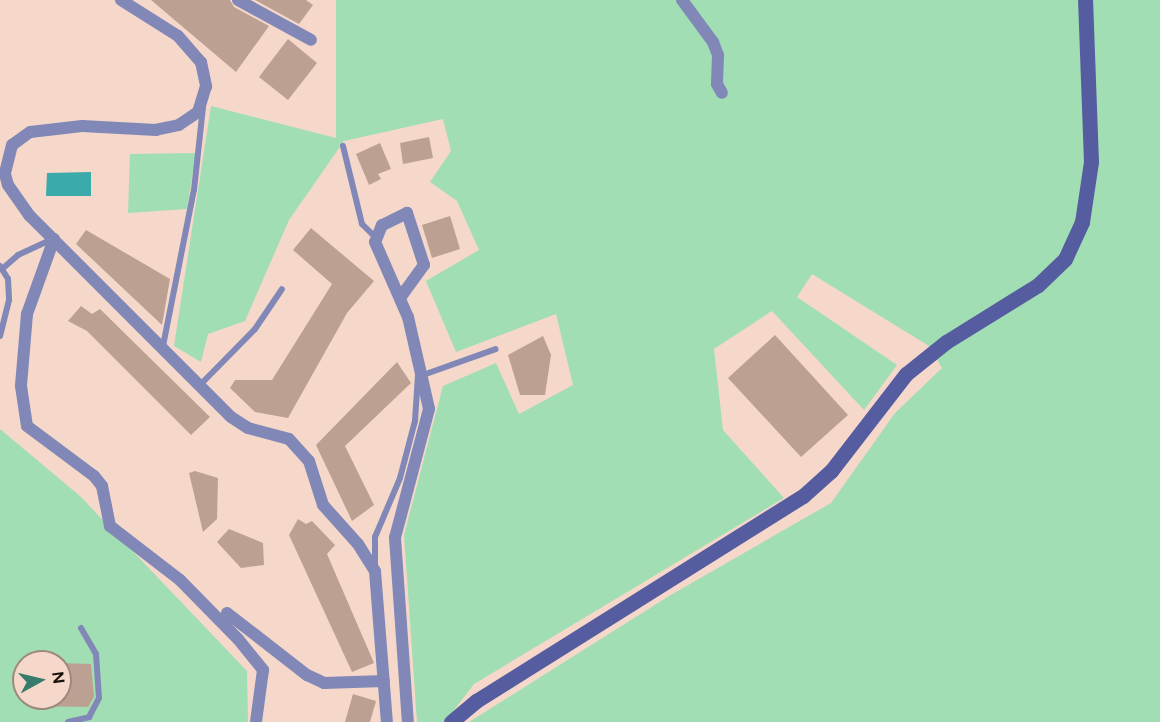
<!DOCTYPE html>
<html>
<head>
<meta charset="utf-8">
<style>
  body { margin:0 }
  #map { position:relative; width:1160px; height:722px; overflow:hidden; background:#f5d8ca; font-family:Figtree,sans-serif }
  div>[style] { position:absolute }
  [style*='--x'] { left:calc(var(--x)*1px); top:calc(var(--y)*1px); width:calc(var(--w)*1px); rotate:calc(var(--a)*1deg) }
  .green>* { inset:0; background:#a1deb3 }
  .water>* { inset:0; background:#3aaaab }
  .building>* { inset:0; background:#bca193 }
  .lane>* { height:6px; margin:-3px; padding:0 3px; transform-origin:3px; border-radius:3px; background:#8188b7 }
  .street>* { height:12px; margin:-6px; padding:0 6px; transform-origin:6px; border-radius:6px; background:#8188b7 }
  .secondary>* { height:15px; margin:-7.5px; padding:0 7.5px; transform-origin:7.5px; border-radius:7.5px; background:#565ca0 }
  span { translate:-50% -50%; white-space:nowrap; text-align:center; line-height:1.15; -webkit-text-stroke:6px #f5d8ca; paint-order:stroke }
  .north { position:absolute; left:12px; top:650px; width:60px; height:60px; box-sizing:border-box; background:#f5d8ca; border:2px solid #9e887e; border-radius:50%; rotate:82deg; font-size:16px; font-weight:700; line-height:24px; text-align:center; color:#1b110c }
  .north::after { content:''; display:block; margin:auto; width:21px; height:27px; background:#377b6f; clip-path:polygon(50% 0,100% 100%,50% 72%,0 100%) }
</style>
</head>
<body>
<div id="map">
  <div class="green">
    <i style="clip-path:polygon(336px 0,1160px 0,1160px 722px,469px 722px,669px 596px,831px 503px,895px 413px,942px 368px,929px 346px,812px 274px,797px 297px,897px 365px,864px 410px,772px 311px,714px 349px,723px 430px,784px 498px,474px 684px,445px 722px,417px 722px,404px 535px,443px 386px,496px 363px,519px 414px,573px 385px,556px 314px,456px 352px,426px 281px,479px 250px,457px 201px,430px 182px,451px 151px,443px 119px,344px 141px,289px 220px,245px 321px,208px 334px,201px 362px,174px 346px,211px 106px,336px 138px)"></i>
    <i style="clip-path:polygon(196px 153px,187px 209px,128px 213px,130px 154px)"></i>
    <i style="clip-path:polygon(evenodd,0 429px,80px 496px,247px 671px,248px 722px,0 722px,0 429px,24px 662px,60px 662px,60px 698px,24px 698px,24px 662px)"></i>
  </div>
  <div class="water">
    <i style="clip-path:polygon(91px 172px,91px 196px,46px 196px,47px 173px)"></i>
  </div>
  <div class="building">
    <i style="clip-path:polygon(151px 0,230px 0,234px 7px,269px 26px,236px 72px)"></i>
    <i style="clip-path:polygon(255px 0,306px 0,313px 5px,299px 24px)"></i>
    <i style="clip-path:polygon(288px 39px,317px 63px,288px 100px,259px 77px)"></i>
    <i style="clip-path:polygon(429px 137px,433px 158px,403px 164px,400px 143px)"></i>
    <i style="clip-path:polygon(380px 143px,391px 169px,378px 174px,381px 179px,369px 185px,356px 154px)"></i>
    <i style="clip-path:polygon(450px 216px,460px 249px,432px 258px,422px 225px)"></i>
    <i style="clip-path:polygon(311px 228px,374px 281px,347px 313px,288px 418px,255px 412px,230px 388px,235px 380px,272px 380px,332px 284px,293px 250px)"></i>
    <i style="clip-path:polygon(86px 230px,170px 279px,162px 325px,76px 244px)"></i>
    <i style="clip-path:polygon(81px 306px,92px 314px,100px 309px,210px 417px,191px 435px,87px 331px,68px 321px)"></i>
    <i style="clip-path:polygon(775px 335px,848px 415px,801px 457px,728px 378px)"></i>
    <i style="clip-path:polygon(543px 336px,551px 355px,545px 395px,520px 395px,508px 355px)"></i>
    <i style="clip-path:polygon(397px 362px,411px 383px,345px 446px,374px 505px,352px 521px,316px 445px)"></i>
    <i style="clip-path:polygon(195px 471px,218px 478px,217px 519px,203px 532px,189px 473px)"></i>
    <i style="clip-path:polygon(298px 519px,306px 524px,312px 521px,335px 545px,327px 554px,374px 663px,352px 672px,289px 535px)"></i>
    <i style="clip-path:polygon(229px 529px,263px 543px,264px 565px,241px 568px,217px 542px)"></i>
    <i style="clip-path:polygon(60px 663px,91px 664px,94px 697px,88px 707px,29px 706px,30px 698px,60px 698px)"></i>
    <i style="clip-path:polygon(353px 694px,376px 701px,370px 722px,345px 722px)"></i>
  </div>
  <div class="lane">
    <i style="--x:343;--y:146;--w:80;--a:76.3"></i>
    <i style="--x:362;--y:224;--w:18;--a:45"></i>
    <i style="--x:0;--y:266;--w:15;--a:58"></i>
    <i style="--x:8;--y:279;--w:21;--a:87"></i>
    <i style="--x:9;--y:300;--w:37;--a:104"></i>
    <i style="--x:2;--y:269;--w:21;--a:-41"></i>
    <i style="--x:18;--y:255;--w:38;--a:-25"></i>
    <i style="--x:163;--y:346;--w:159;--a:-78.8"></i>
    <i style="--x:194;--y:190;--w:83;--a:-83.8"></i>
    <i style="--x:423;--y:375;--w:77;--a:-19.6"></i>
    <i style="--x:201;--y:384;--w:77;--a:-45.5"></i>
    <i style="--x:255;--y:329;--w:48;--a:-56"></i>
    <i style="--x:375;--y:565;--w:28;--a:-90"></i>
    <i style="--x:375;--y:537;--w:64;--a:-67"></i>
    <i style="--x:400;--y:478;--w:59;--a:-75.3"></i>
    <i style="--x:415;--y:421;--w:46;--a:-86.3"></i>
    <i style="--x:68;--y:722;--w:22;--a:-13"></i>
    <i style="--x:89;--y:717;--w:21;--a:-62"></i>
    <i style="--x:99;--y:698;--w:44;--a:-93.9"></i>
    <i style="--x:96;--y:654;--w:30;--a:-120"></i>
  </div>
  <div class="street">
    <i style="--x:121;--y:0;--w:67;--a:32.3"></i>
    <i style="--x:178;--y:36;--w:35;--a:49"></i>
    <i style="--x:201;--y:62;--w:25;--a:78"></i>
    <i style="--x:206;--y:86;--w:27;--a:107"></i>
    <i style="--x:198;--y:112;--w:23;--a:146"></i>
    <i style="--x:179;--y:125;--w:24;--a:168"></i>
    <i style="--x:156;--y:130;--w:74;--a:-176.9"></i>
    <i style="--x:82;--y:126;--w:52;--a:173.4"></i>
    <i style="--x:30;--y:132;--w:22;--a:144"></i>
    <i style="--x:12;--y:145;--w:30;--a:104"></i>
    <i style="--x:5;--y:174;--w:11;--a:75"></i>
    <i style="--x:8;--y:185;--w:37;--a:55"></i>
    <i style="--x:29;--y:215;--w:286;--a:45"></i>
    <i style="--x:231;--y:417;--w:20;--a:33"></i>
    <i style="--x:248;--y:428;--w:42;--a:15"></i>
    <i style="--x:289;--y:439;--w:30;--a:48"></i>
    <i style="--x:309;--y:461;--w:46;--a:72.3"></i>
    <i style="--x:323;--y:505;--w:52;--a:48.1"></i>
    <i style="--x:358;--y:544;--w:32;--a:58"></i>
    <i style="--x:375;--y:571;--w:151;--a:85.5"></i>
    <i style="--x:238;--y:0;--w:83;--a:28.7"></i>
    <i style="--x:682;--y:0;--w:52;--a:53.6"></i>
    <i style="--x:713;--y:42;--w:14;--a:69"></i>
    <i style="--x:718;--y:55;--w:29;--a:92"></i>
    <i style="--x:717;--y:84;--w:10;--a:61"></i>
    <i style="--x:54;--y:239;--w:80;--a:109.8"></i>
    <i style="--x:27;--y:314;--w:72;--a:94.8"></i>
    <i style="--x:21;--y:386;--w:40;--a:81.5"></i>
    <i style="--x:27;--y:426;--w:84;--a:36.7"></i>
    <i style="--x:94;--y:476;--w:13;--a:51"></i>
    <i style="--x:102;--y:486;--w:41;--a:78.7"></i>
    <i style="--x:110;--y:526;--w:88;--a:37.6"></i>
    <i style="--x:180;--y:580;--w:83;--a:45.5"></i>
    <i style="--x:238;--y:639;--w:40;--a:51"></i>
    <i style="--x:263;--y:670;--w:52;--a:97.7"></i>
    <i style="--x:400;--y:298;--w:41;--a:-54"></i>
    <i style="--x:424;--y:265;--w:55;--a:-108.1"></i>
    <i style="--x:407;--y:213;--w:28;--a:154"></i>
    <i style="--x:382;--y:225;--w:18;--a:112"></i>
    <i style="--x:375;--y:242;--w:82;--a:66.3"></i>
    <i style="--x:408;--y:317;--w:94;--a:77.1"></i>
    <i style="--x:429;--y:409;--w:133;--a:104.8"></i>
    <i style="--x:395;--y:538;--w:184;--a:86"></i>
    <i style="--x:227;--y:613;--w:101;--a:37.8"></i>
    <i style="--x:307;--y:675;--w:19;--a:25"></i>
    <i style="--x:324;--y:683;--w:60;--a:-1.9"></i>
  </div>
  <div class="secondary">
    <i style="--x:451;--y:722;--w:33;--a:-40"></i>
    <i style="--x:476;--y:701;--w:386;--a:-32.1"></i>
    <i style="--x:803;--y:496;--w:38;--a:-42"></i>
    <i style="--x:831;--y:471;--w:123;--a:-52.3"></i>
    <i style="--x:906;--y:374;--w:51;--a:-38.7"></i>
    <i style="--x:946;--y:342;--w:108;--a:-31.8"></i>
    <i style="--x:1038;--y:285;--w:37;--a:-44"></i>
    <i style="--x:1065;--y:259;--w:41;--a:-65.3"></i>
    <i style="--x:1082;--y:222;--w:61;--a:-81.5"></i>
    <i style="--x:1091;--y:162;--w:162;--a:-92.1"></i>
  </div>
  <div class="north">N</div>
</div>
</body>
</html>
